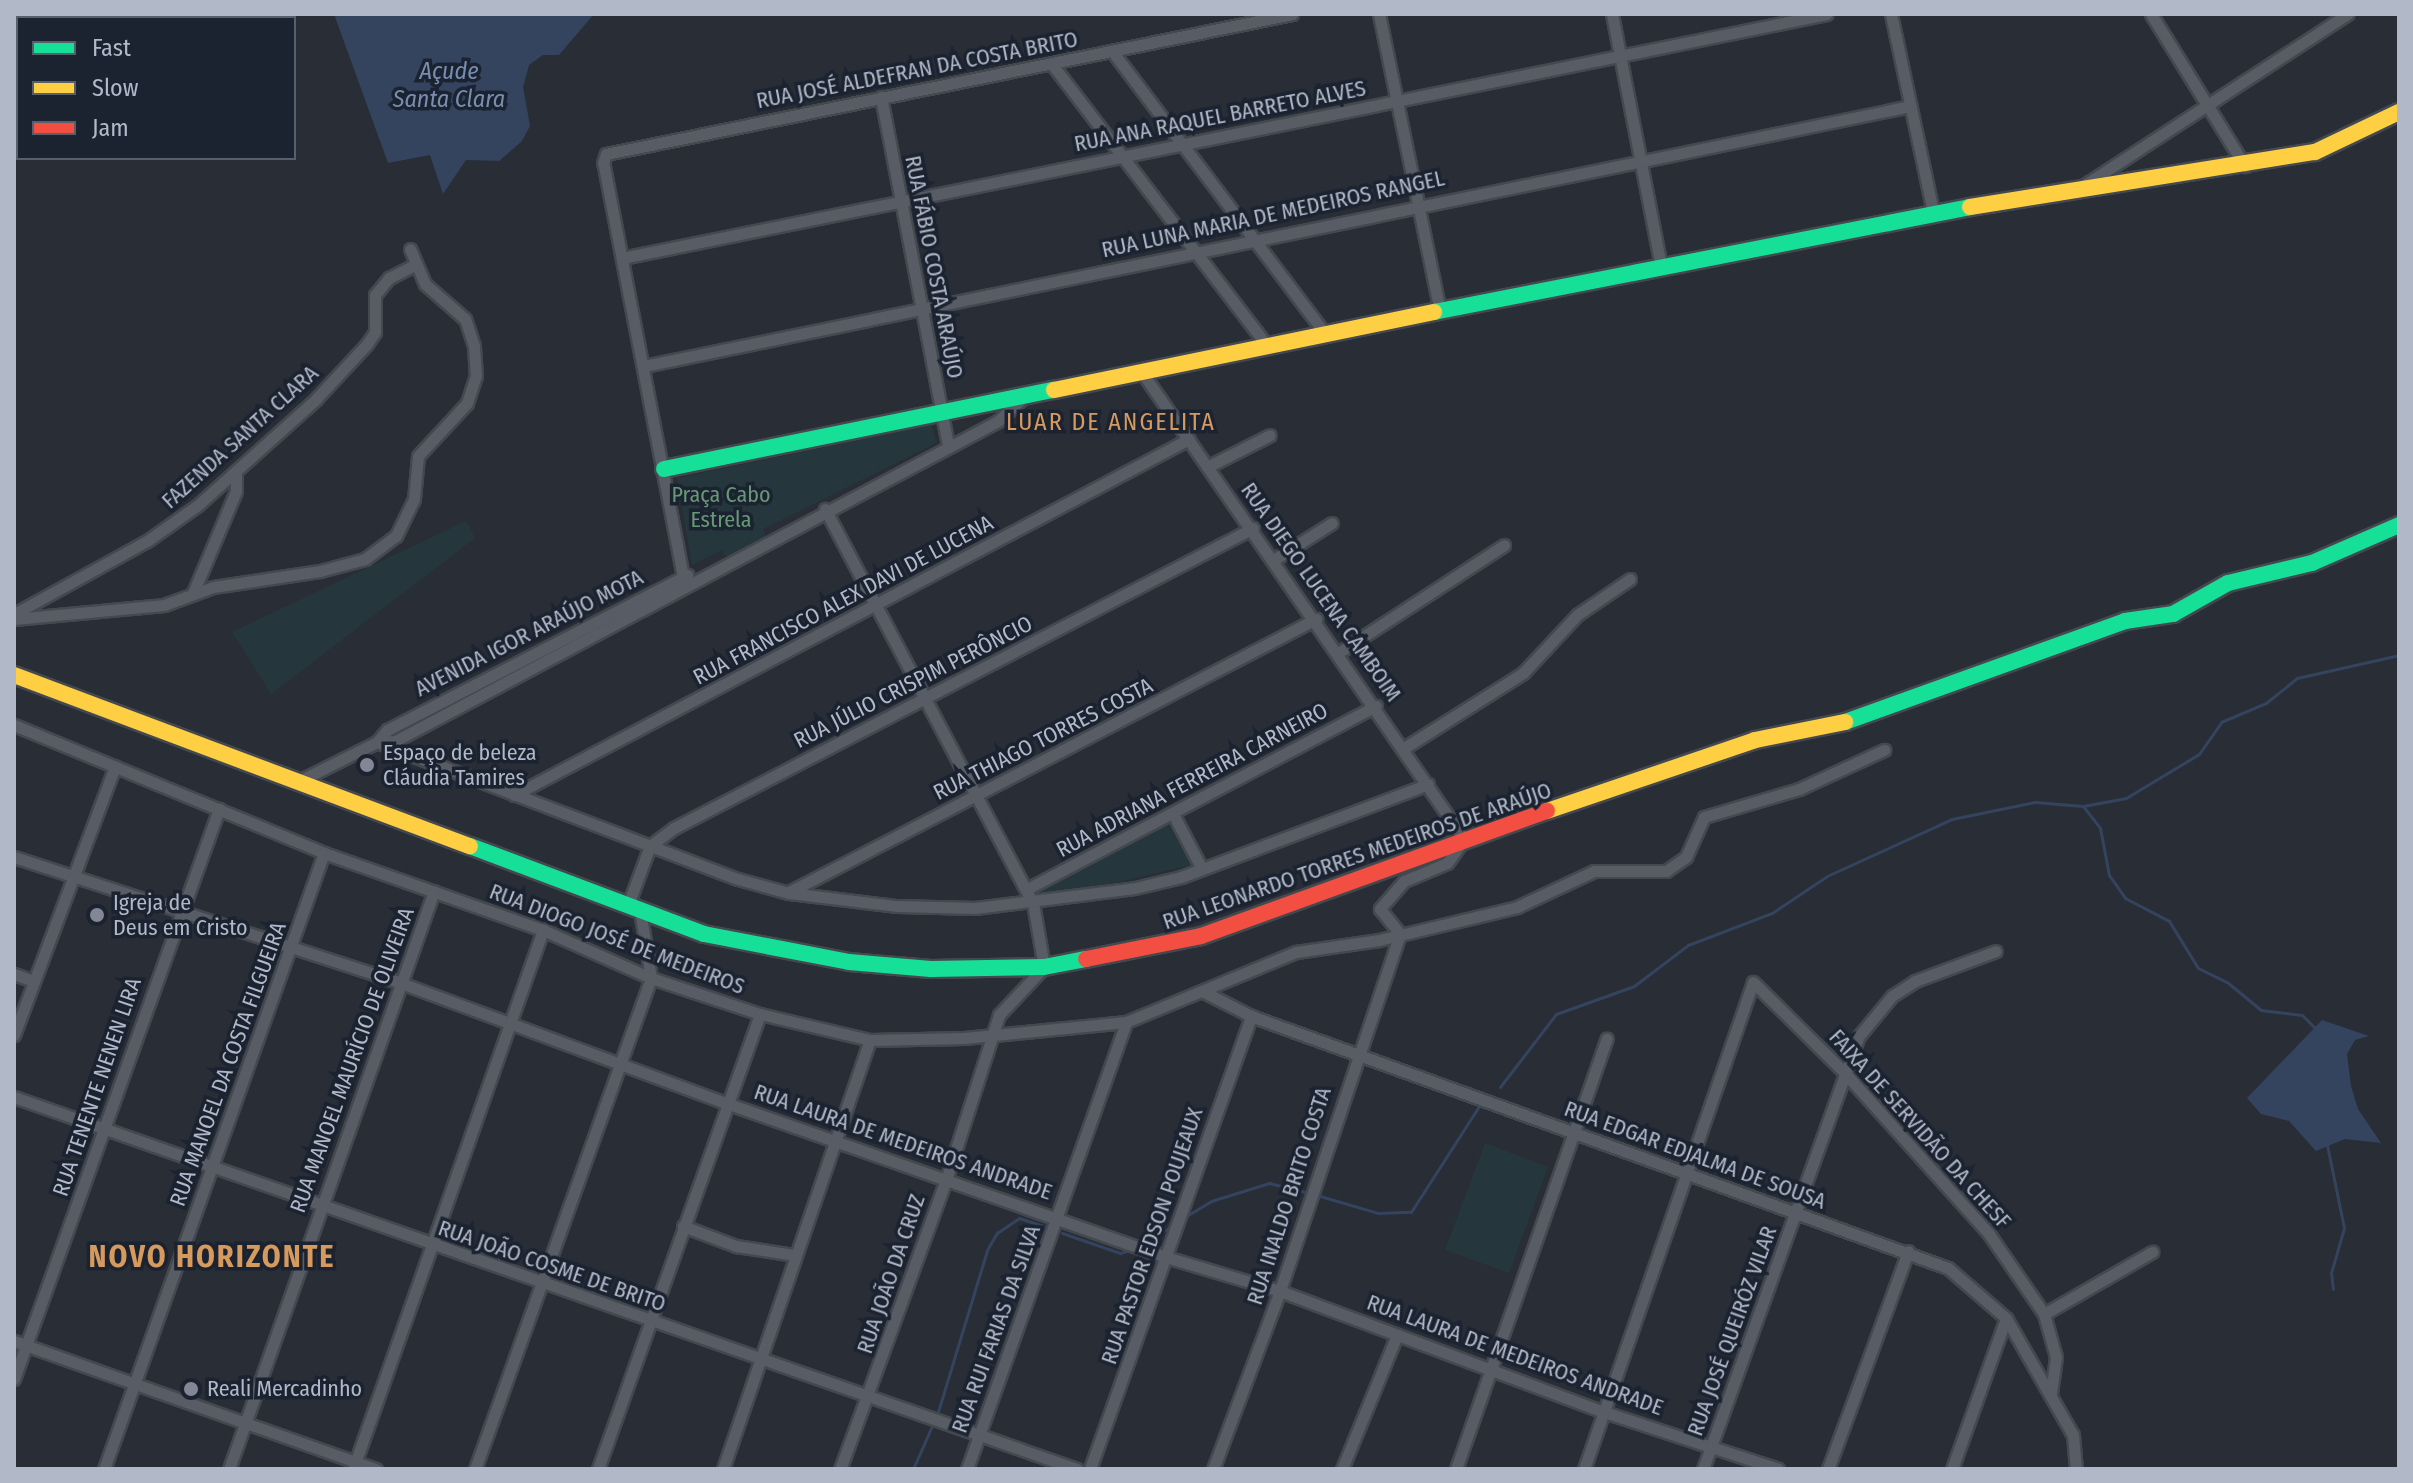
<!DOCTYPE html>
<html>
<head>
<meta charset="utf-8">
<style>
  body { margin:0 }
  #map { position:relative; width:2413px; height:1483px; overflow:hidden; background:#282d36; font-family:"Fira Sans Condensed",sans-serif }
  div>[style] { position:absolute }
  [style*='--x'] { left:calc(var(--x)*1px); top:calc(var(--y)*1px); width:calc(var(--w)*1px); rotate:calc(var(--a)*1deg) }
  .green>* { inset:0; background:#25373c }
  .water>* { inset:0; background:#34445f }
  .stream>* { height:3px; margin:-1.5px; padding:0 1.5px; transform-origin:1.5px; border-radius:1.5px; background:#34445f }
  .canal>* { height:11px; margin:-5.5px; padding:0 5.5px; transform-origin:5.5px; border-radius:5.5px; background:#34445f }
  .roads { filter:drop-shadow(2px 0 #44484f) drop-shadow(-2px 0 #44484f) drop-shadow(0 2px #44484f) drop-shadow(0 -2px #44484f) }
  .street>* { height:11px; margin:-5.5px; padding:0 5.5px; transform-origin:5.5px; border-radius:5.5px; background:#585c64 }
  .fast>* { height:16px; margin:-8px; padding:0 8px; transform-origin:8px; border-radius:8px; background:#16e098 }
  .slow>* { height:16px; margin:-8px; padding:0 8px; transform-origin:8px; border-radius:8px; background:#ffcf43 }
  .jam>* { height:16px; margin:-8px; padding:0 8px; transform-origin:8px; border-radius:8px; background:#f24e42 }
  .dots>* { width:22px; height:22px; translate:-50% -50%; box-sizing:border-box; border:4px solid #1b2331; border-radius:50% }
  span { translate:-50% -50%; white-space:nowrap; text-align:center; line-height:1.15; -webkit-text-stroke:7px #1b2331; paint-order:stroke }
  .street-label { font-size:22px; color:#b1b8c8 }
  .park-label { font-size:22px; color:#689977 }
  .poi-label { font-size:22px; color:#b1b8c8 }
  .left { translate:0 -50%; text-align:left }
  .water-label { font-size:24px; color:#798db0; font-style:italic }
  .neighbourhood-label { font-size:24px; color:#d69a5e; letter-spacing:2px }
  .district-label { font-size:30px; color:#d69a5e; font-weight:700; letter-spacing:2px }
  .frame { position:absolute; inset:0; border:16px solid #b1b8c8; pointer-events:none }
  .legend { position:absolute; left:16px; top:16px; width:280px; height:144px; box-sizing:border-box; background:#1b2331; border:2px solid #575f6d; margin:0; padding:10px 14px; list-style:none; font-size:24px; color:#b1b8c8 }
  .legend li { display:flex; align-items:center; gap:16px; height:40px }
  .legend b { width:40px; border:2px solid #575f6d }
</style>
</head>
<body>
<div id="map">
  <div class="green">
    <i style="clip-path:polygon(932px 425px,936px 443px,763px 529px,766px 536px,726px 557px,722px 550px,692px 565px,677px 478px)"></i>
    <i style="clip-path:polygon(466px 521px,475px 538px,271px 694px,232px 632px)"></i>
    <i style="clip-path:polygon(1168px 824px,1191px 865px,1089px 889px,1038px 893px)"></i>
    <i style="clip-path:polygon(1485px 1143px,1548px 1167px,1509px 1273px,1445px 1250px)"></i>
  </div>
  <div class="water">
    <i style="clip-path:polygon(334px 14px,594px 14px,559px 55px,543px 55px,529px 65px,523px 87px,530px 126px,522px 141px,499px 161px,466px 160px,443px 194px,430px 155px,388px 163px)"></i>
    <i style="clip-path:polygon(2322px 1020px,2369px 1036px,2355px 1040px,2347px 1054px,2351px 1086px,2358px 1109px,2381px 1143px,2345px 1139px,2316px 1151px,2289px 1121px,2261px 1114px,2247px 1098px)"></i>
  </div>
  <div class="stream">
    <i style="--x:2083;--y:806;--w:28;--a:52"></i>
    <i style="--x:2100;--y:828;--w:48;--a:79.2"></i>
    <i style="--x:2109;--y:875;--w:28;--a:55"></i>
    <i style="--x:2125;--y:898;--w:50;--a:27.6"></i>
    <i style="--x:2169;--y:921;--w:55;--a:58.3"></i>
    <i style="--x:2198;--y:968;--w:32;--a:26"></i>
    <i style="--x:2227;--y:982;--w:44;--a:39.5"></i>
    <i style="--x:2261;--y:1010;--w:41;--a:7"></i>
    <i style="--x:2302;--y:1015;--w:18;--a:45"></i>
    <i style="--x:1500;--y:1087;--w:92;--a:-52.5"></i>
    <i style="--x:1556;--y:1014;--w:83;--a:-19.7"></i>
    <i style="--x:1634;--y:986;--w:68;--a:-37.2"></i>
    <i style="--x:1688;--y:945;--w:90;--a:-20.9"></i>
    <i style="--x:1772;--y:913;--w:66;--a:-33.9"></i>
    <i style="--x:1827;--y:876;--w:137;--a:-24.5"></i>
    <i style="--x:1952;--y:819;--w:85;--a:-11.6"></i>
    <i style="--x:2035;--y:802;--w:48;--a:4.8"></i>
    <i style="--x:2083;--y:806;--w:44;--a:-10.5"></i>
    <i style="--x:2126;--y:798;--w:85;--a:-31.1"></i>
    <i style="--x:2199;--y:754;--w:39;--a:-55"></i>
    <i style="--x:2221;--y:722;--w:49;--a:-22.9"></i>
    <i style="--x:2266;--y:703;--w:40;--a:-39"></i>
    <i style="--x:2297;--y:678;--w:105;--a:-12.7"></i>
    <i style="--x:2327;--y:1145;--w:85;--a:78.4"></i>
    <i style="--x:2344;--y:1228;--w:47;--a:106.1"></i>
    <i style="--x:2331;--y:1273;--w:16;--a:83"></i>
    <i style="--x:1320;--y:1196;--w:60;--a:16.3"></i>
    <i style="--x:1378;--y:1213;--w:33;--a:-2"></i>
    <i style="--x:1411;--y:1212;--w:126;--a:-57.3"></i>
    <i style="--x:1188;--y:1215;--w:27;--a:-31"></i>
    <i style="--x:1211;--y:1201;--w:61;--a:-17.2"></i>
    <i style="--x:1269;--y:1183;--w:36;--a:14"></i>
    <i style="--x:1062;--y:1233;--w:61;--a:19"></i>
    <i style="--x:1120;--y:1253;--w:15;--a:-16"></i>
    <i style="--x:1147;--y:1241;--w:26;--a:-31"></i>
    <i style="--x:937;--y:1415;--w:172;--a:-73.1"></i>
    <i style="--x:987;--y:1250;--w:20;--a:-60"></i>
    <i style="--x:997;--y:1233;--w:27;--a:-34"></i>
    <i style="--x:1019;--y:1218;--w:28;--a:18"></i>
    <i style="--x:913;--y:1469;--w:45;--a:-66.3"></i>
  </div>
  <div class="canal">
    <i style="--x:220;--y:18;--w:7;--a:-34"></i>
    <i style="--x:14;--y:152;--w:4;--a:-27"></i>
  </div>
  <div class="roads">
    <div class="street">
      <i style="--x:1379;--y:14;--w:303;--a:78.4"></i>
      <i style="--x:1612;--y:14;--w:258;--a:79"></i>
      <i style="--x:1891;--y:14;--w:201;--a:78"></i>
      <i style="--x:2151;--y:14;--w:179;--a:58.3"></i>
      <i style="--x:1112;--y:51;--w:356;--a:53"></i>
      <i style="--x:1051;--y:63;--w:356;--a:52.6"></i>
      <i style="--x:881;--y:97;--w:355;--a:79.1"></i>
      <i style="--x:2075;--y:191;--w:325;--a:-33"></i>
      <i style="--x:622;--y:258;--w:1229;--a:-11.45"></i>
      <i style="--x:644;--y:366;--w:1293;--a:-11.6"></i>
      <i style="--x:1141;--y:371;--w:569;--a:55.39"></i>
      <i style="--x:1464;--y:839;--w:29;--a:125"></i>
      <i style="--x:1447;--y:863;--w:47;--a:157.3"></i>
      <i style="--x:1404;--y:881;--w:37;--a:131"></i>
      <i style="--x:1380;--y:909;--w:32;--a:51"></i>
      <i style="--x:1400;--y:934;--w:377;--a:108.6"></i>
      <i style="--x:1280;--y:1291;--w:190;--a:110.6"></i>
      <i style="--x:1209;--y:466;--w:68;--a:-26.9"></i>
      <i style="--x:825;--y:509;--w:446;--a:62.2"></i>
      <i style="--x:1033;--y:903;--w:65;--a:80.2"></i>
      <i style="--x:1044;--y:967;--w:66;--a:133.2"></i>
      <i style="--x:999;--y:1015;--w:170;--a:107.8"></i>
      <i style="--x:947;--y:1177;--w:311;--a:110.1"></i>
      <i style="--x:1275;--y:559;--w:67;--a:-32.3"></i>
      <i style="--x:685;--y:587;--w:432;--a:-100.9"></i>
      <i style="--x:603;--y:163;--w:9;--a:-72"></i>
      <i style="--x:606;--y:154;--w:700;--a:-11.53"></i>
      <i style="--x:193;--y:593;--w:111;--a:-67.1"></i>
      <i style="--x:236;--y:491;--w:20;--a:-90"></i>
      <i style="--x:14;--y:614;--w:152;--a:-28.8"></i>
      <i style="--x:147;--y:541;--w:62;--a:-35.2"></i>
      <i style="--x:198;--y:505;--w:159;--a:-41.9"></i>
      <i style="--x:316;--y:399;--w:75;--a:-47.2"></i>
      <i style="--x:367;--y:344;--w:14;--a:-56"></i>
      <i style="--x:375;--y:332;--w:37;--a:-90"></i>
      <i style="--x:375;--y:295;--w:22;--a:-51"></i>
      <i style="--x:389;--y:278;--w:30;--a:-27"></i>
      <i style="--x:14;--y:619;--w:151;--a:-5.3"></i>
      <i style="--x:164;--y:605;--w:52;--a:-20.2"></i>
      <i style="--x:213;--y:587;--w:108;--a:-8.5"></i>
      <i style="--x:320;--y:571;--w:47;--a:-14.9"></i>
      <i style="--x:365;--y:559;--w:39;--a:-37"></i>
      <i style="--x:396;--y:536;--w:41;--a:-64.1"></i>
      <i style="--x:414;--y:499;--w:43;--a:-84.7"></i>
      <i style="--x:418;--y:456;--w:72;--a:-47.2"></i>
      <i style="--x:467;--y:403;--w:28;--a:-72"></i>
      <i style="--x:476;--y:376;--w:30;--a:-94"></i>
      <i style="--x:474;--y:346;--w:28;--a:-108"></i>
      <i style="--x:465;--y:319;--w:53;--a:-138.8"></i>
      <i style="--x:425;--y:284;--w:38;--a:-113"></i>
      <i style="--x:1338;--y:653;--w:198;--a:-33"></i>
      <i style="--x:14;--y:725;--w:335;--a:22.4"></i>
      <i style="--x:324;--y:853;--w:232;--a:19.4"></i>
      <i style="--x:543;--y:930;--w:118;--a:24"></i>
      <i style="--x:651;--y:978;--w:115;--a:18.3"></i>
      <i style="--x:760;--y:1014;--w:113;--a:13.3"></i>
      <i style="--x:870;--y:1040;--w:94;--a:-1.2"></i>
      <i style="--x:964;--y:1038;--w:163;--a:-5.6"></i>
      <i style="--x:1126;--y:1022;--w:184;--a:-22.4"></i>
      <i style="--x:1296;--y:952;--w:84;--a:-8.2"></i>
      <i style="--x:1379;--y:940;--w:142;--a:-13.4"></i>
      <i style="--x:1517;--y:907;--w:85;--a:-25.1"></i>
      <i style="--x:1594;--y:871;--w:72;--a:0"></i>
      <i style="--x:1666;--y:871;--w:24;--a:-35"></i>
      <i style="--x:1686;--y:857;--w:44;--a:-65.8"></i>
      <i style="--x:1704;--y:817;--w:99;--a:-16.4"></i>
      <i style="--x:1799;--y:789;--w:94;--a:-24.6"></i>
      <i style="--x:377;--y:742;--w:386;--a:20.8"></i>
      <i style="--x:738;--y:879;--w:53;--a:15.4"></i>
      <i style="--x:789;--y:893;--w:109;--a:6.9"></i>
      <i style="--x:897;--y:906;--w:78;--a:1.5"></i>
      <i style="--x:975;--y:908;--w:161;--a:-7.1"></i>
      <i style="--x:1135;--y:888;--w:47;--a:-13.4"></i>
      <i style="--x:1181;--y:877;--w:264;--a:-20.6"></i>
      <i style="--x:377;--y:742;--w:16;--a:-50"></i>
      <i style="--x:387;--y:730;--w:338;--a:-27.3"></i>
      <i style="--x:1404;--y:748;--w:141;--a:-32.2"></i>
      <i style="--x:1523;--y:673;--w:79;--a:-47"></i>
      <i style="--x:1577;--y:615;--w:64;--a:-34.2"></i>
      <i style="--x:303;--y:779;--w:83;--a:-26.6"></i>
      <i style="--x:377;--y:742;--w:18;--a:-3"></i>
      <i style="--x:395;--y:741;--w:683;--a:-27.95"></i>
      <i style="--x:998;--y:421;--w:34;--a:-43"></i>
      <i style="--x:514;--y:795;--w:763;--a:-27.81"></i>
      <i style="--x:1173;--y:814;--w:62;--a:62.2"></i>
      <i style="--x:14;--y:857;--w:407;--a:18"></i>
      <i style="--x:401;--y:983;--w:346;--a:20.3"></i>
      <i style="--x:726;--y:1103;--w:466;--a:19.3"></i>
      <i style="--x:1166;--y:1257;--w:119;--a:16.6"></i>
      <i style="--x:1280;--y:1291;--w:346;--a:20.5"></i>
      <i style="--x:1604;--y:1412;--w:183;--a:18.1"></i>
      <i style="--x:1027;--y:889;--w:394;--a:-27.7"></i>
      <i style="--x:789;--y:892;--w:594;--a:-27.39"></i>
      <i style="--x:628;--y:905;--w:63;--a:-69.6"></i>
      <i style="--x:650;--y:846;--w:30;--a:-37"></i>
      <i style="--x:674;--y:828;--w:652;--a:-27.39"></i>
      <i style="--x:14;--y:974;--w:20;--a:20"></i>
      <i style="--x:1204;--y:992;--w:53;--a:27.1"></i>
      <i style="--x:1251;--y:1016;--w:741;--a:19.88"></i>
      <i style="--x:1948;--y:1268;--w:77;--a:40.8"></i>
      <i style="--x:2006;--y:1318;--w:135;--a:60.2"></i>
      <i style="--x:2073;--y:1435;--w:34;--a:85"></i>
      <i style="--x:14;--y:1035;--w:287;--a:-69.4"></i>
      <i style="--x:14;--y:1097;--w:1126;--a:19.29"></i>
      <i style="--x:683;--y:1226;--w:57;--a:20.7"></i>
      <i style="--x:736;--y:1246;--w:60;--a:8.7"></i>
      <i style="--x:14;--y:1341;--w:384;--a:19.5"></i>
      <i style="--x:14;--y:1379;--w:606;--a:-70.22"></i>
      <i style="--x:2051;--y:1393;--w:36;--a:-82"></i>
      <i style="--x:2056;--y:1357;--w:45;--a:-105.6"></i>
      <i style="--x:2044;--y:1314;--w:125;--a:-29.9"></i>
      <i style="--x:104;--y:1469;--w:654;--a:-70.35"></i>
      <i style="--x:229;--y:1469;--w:613;--a:-70.47"></i>
      <i style="--x:353;--y:1469;--w:572;--a:-70.58"></i>
      <i style="--x:475;--y:1469;--w:522;--a:-70.28"></i>
      <i style="--x:651;--y:978;--w:69;--a:-99.2"></i>
      <i style="--x:598;--y:1469;--w:483;--a:-70.4"></i>
      <i style="--x:723;--y:1469;--w:453;--a:-71.1"></i>
      <i style="--x:967;--y:1469;--w:474;--a:-70.4"></i>
      <i style="--x:1090;--y:1469;--w:481;--a:-70.4"></i>
      <i style="--x:1342;--y:1469;--w:145;--a:-67.7"></i>
      <i style="--x:1456;--y:1469;--w:456;--a:-70.7"></i>
      <i style="--x:1584;--y:1469;--w:515;--a:-70.86"></i>
      <i style="--x:1753;--y:982;--w:127;--a:44.7"></i>
      <i style="--x:1843;--y:1071;--w:219;--a:48.1"></i>
      <i style="--x:1989;--y:1234;--w:97;--a:55.5"></i>
      <i style="--x:1703;--y:1469;--w:460;--a:-70.2"></i>
      <i style="--x:1859;--y:1036;--w:52;--a:-50.5"></i>
      <i style="--x:1892;--y:996;--w:27;--a:-33"></i>
      <i style="--x:1915;--y:981;--w:86;--a:-20.3"></i>
      <i style="--x:1828;--y:1469;--w:232;--a:-69.8"></i>
      <i style="--x:1952;--y:1469;--w:160;--a:-70.3"></i>
    </div>
    <div class="fast">
      <i style="--x:1434;--y:312;--w:546;--a:-11.08"></i>
      <i style="--x:664;--y:469;--w:398;--a:-11.5"></i>
      <i style="--x:1845;--y:722;--w:298;--a:-19.8"></i>
      <i style="--x:2125;--y:621;--w:49;--a:-8.3"></i>
      <i style="--x:2173;--y:614;--w:63;--a:-29.4"></i>
      <i style="--x:2228;--y:583;--w:86;--a:-13.4"></i>
      <i style="--x:2312;--y:563;--w:95;--a:-23.6"></i>
      <i style="--x:470;--y:846;--w:250;--a:20.6"></i>
      <i style="--x:704;--y:934;--w:148;--a:10.9"></i>
      <i style="--x:849;--y:962;--w:82;--a:4.9"></i>
      <i style="--x:931;--y:969;--w:113;--a:-1"></i>
      <i style="--x:1044;--y:967;--w:43;--a:-10.8"></i>
    </div>
    <div class="slow">
      <i style="--x:1970;--y:207;--w:349;--a:-9.1"></i>
      <i style="--x:2315;--y:152;--w:93;--a:-25.5"></i>
      <i style="--x:1054;--y:390;--w:388;--a:-11.6"></i>
      <i style="--x:14;--y:675;--w:487;--a:20.6"></i>
      <i style="--x:1547;--y:811;--w:220;--a:-18.8"></i>
      <i style="--x:1755;--y:740;--w:92;--a:-11.3"></i>
    </div>
    <div class="jam">
      <i style="--x:1086;--y:959;--w:117;--a:-11.3"></i>
      <i style="--x:1201;--y:936;--w:368;--a:-19.9"></i>
    </div>
  </div>
  <div class="dots">
    <i style="left:367px;top:765px;background:#818795"></i>
    <i style="left:97px;top:915px;background:#818795"></i>
    <i style="left:191px;top:1389px;background:#818795"></i>
  </div>
  <div class="street-label">
    <span style="left:917px;top:70px;rotate:-11deg">RUA JOSÉ ALDEFRAN DA COSTA BRITO</span>
    <span style="left:1220px;top:116px;rotate:-11deg">RUA ANA RAQUEL BARRETO ALVES</span>
    <span style="left:1273px;top:214px;rotate:-12deg">RUA LUNA MARIA DE MEDEIROS RANGEL</span>
    <span style="left:934px;top:267px;rotate:79deg">RUA FÁBIO COSTA ARAÚJO</span>
    <span style="left:240px;top:437px;rotate:-42deg">FAZENDA SANTA CLARA</span>
    <span style="left:1321px;top:592px;rotate:55deg">RUA DIEGO LUCENA CAMBOIM</span>
    <span style="left:843px;top:600px;rotate:-28deg">RUA FRANCISCO ALEX DAVI DE LUCENA</span>
    <span style="left:529px;top:633px;rotate:-27deg">AVENIDA IGOR ARAÚJO MOTA</span>
    <span style="left:913px;top:682px;rotate:-27deg">RUA JÚLIO CRISPIM PERÔNCIO</span>
    <span style="left:1043px;top:739px;rotate:-27deg">RUA THIAGO TORRES COSTA</span>
    <span style="left:1192px;top:780px;rotate:-28deg">RUA ADRIANA FERREIRA CARNEIRO</span>
    <span style="left:1357px;top:856px;rotate:-19deg">RUA LEONARDO TORRES MEDEIROS DE ARAÚJO</span>
    <span style="left:617px;top:939px;rotate:21deg">RUA DIOGO JOSÉ DE MEDEIROS</span>
    <span style="left:352px;top:1060px;rotate:-70deg">RUA MANOEL MAURÍCIO DE OLIVEIRA</span>
    <span style="left:228px;top:1064px;rotate:-70deg">RUA MANOEL DA COSTA FILGUEIRA</span>
    <span style="left:97px;top:1087px;rotate:-71deg">RUA TENENTE NENEN LIRA</span>
    <span style="left:1920px;top:1129px;rotate:48deg">FAIXA DE SERVIDÃO DA CHESF</span>
    <span style="left:903px;top:1142px;rotate:19deg">RUA LAURA DE MEDEIROS ANDRADE</span>
    <span style="left:1695px;top:1155px;rotate:20deg">RUA EDGAR EDJALMA DE SOUSA</span>
    <span style="left:1289px;top:1196px;rotate:-72deg">RUA INALDO BRITO COSTA</span>
    <span style="left:1152px;top:1236px;rotate:-71deg">RUA PASTOR EDSON POUJEAUX</span>
    <span style="left:552px;top:1266px;rotate:19deg">RUA JOÃO COSME DE BRITO</span>
    <span style="left:891px;top:1274px;rotate:-71deg">RUA JOÃO DA CRUZ</span>
    <span style="left:996px;top:1329px;rotate:-70deg">RUA RUI FARIAS DA SILVA</span>
    <span style="left:1732px;top:1331px;rotate:-70deg">RUA JOSÉ QUEIRÓZ VILAR</span>
    <span style="left:1515px;top:1355px;rotate:20deg">RUA LAURA DE MEDEIROS ANDRADE</span>
  </div>
  <div class="park-label">
    <span style="left:721px;top:507px">Praça Cabo<br>Estrela</span>
  </div>
  <div class="poi-label">
    <span class="left" style="left:383px;top:765px">Espaço de beleza<br>Cláudia Tamires</span>
    <span class="left" style="left:113px;top:915px">Igreja de<br>Deus em Cristo</span>
    <span class="left" style="left:207px;top:1389px">Reali Mercadinho</span>
  </div>
  <div class="water-label">
    <span style="left:449px;top:86px">Açude<br>Santa Clara</span>
  </div>
  <div class="neighbourhood-label">
    <span style="left:1111px;top:423px">LUAR DE ANGELITA</span>
  </div>
  <div class="district-label">
    <span style="left:212px;top:1257px">NOVO HORIZONTE</span>
  </div>
  <div class="frame"></div>
  <ul class="legend">
  <li><b style="height:10px;background:#16e098"></b>Fast</li>
  <li><b style="height:10px;background:#ffcf43"></b>Slow</li>
  <li><b style="height:10px;background:#f24e42"></b>Jam</li>
  </ul>
</div>
</body>
</html>
